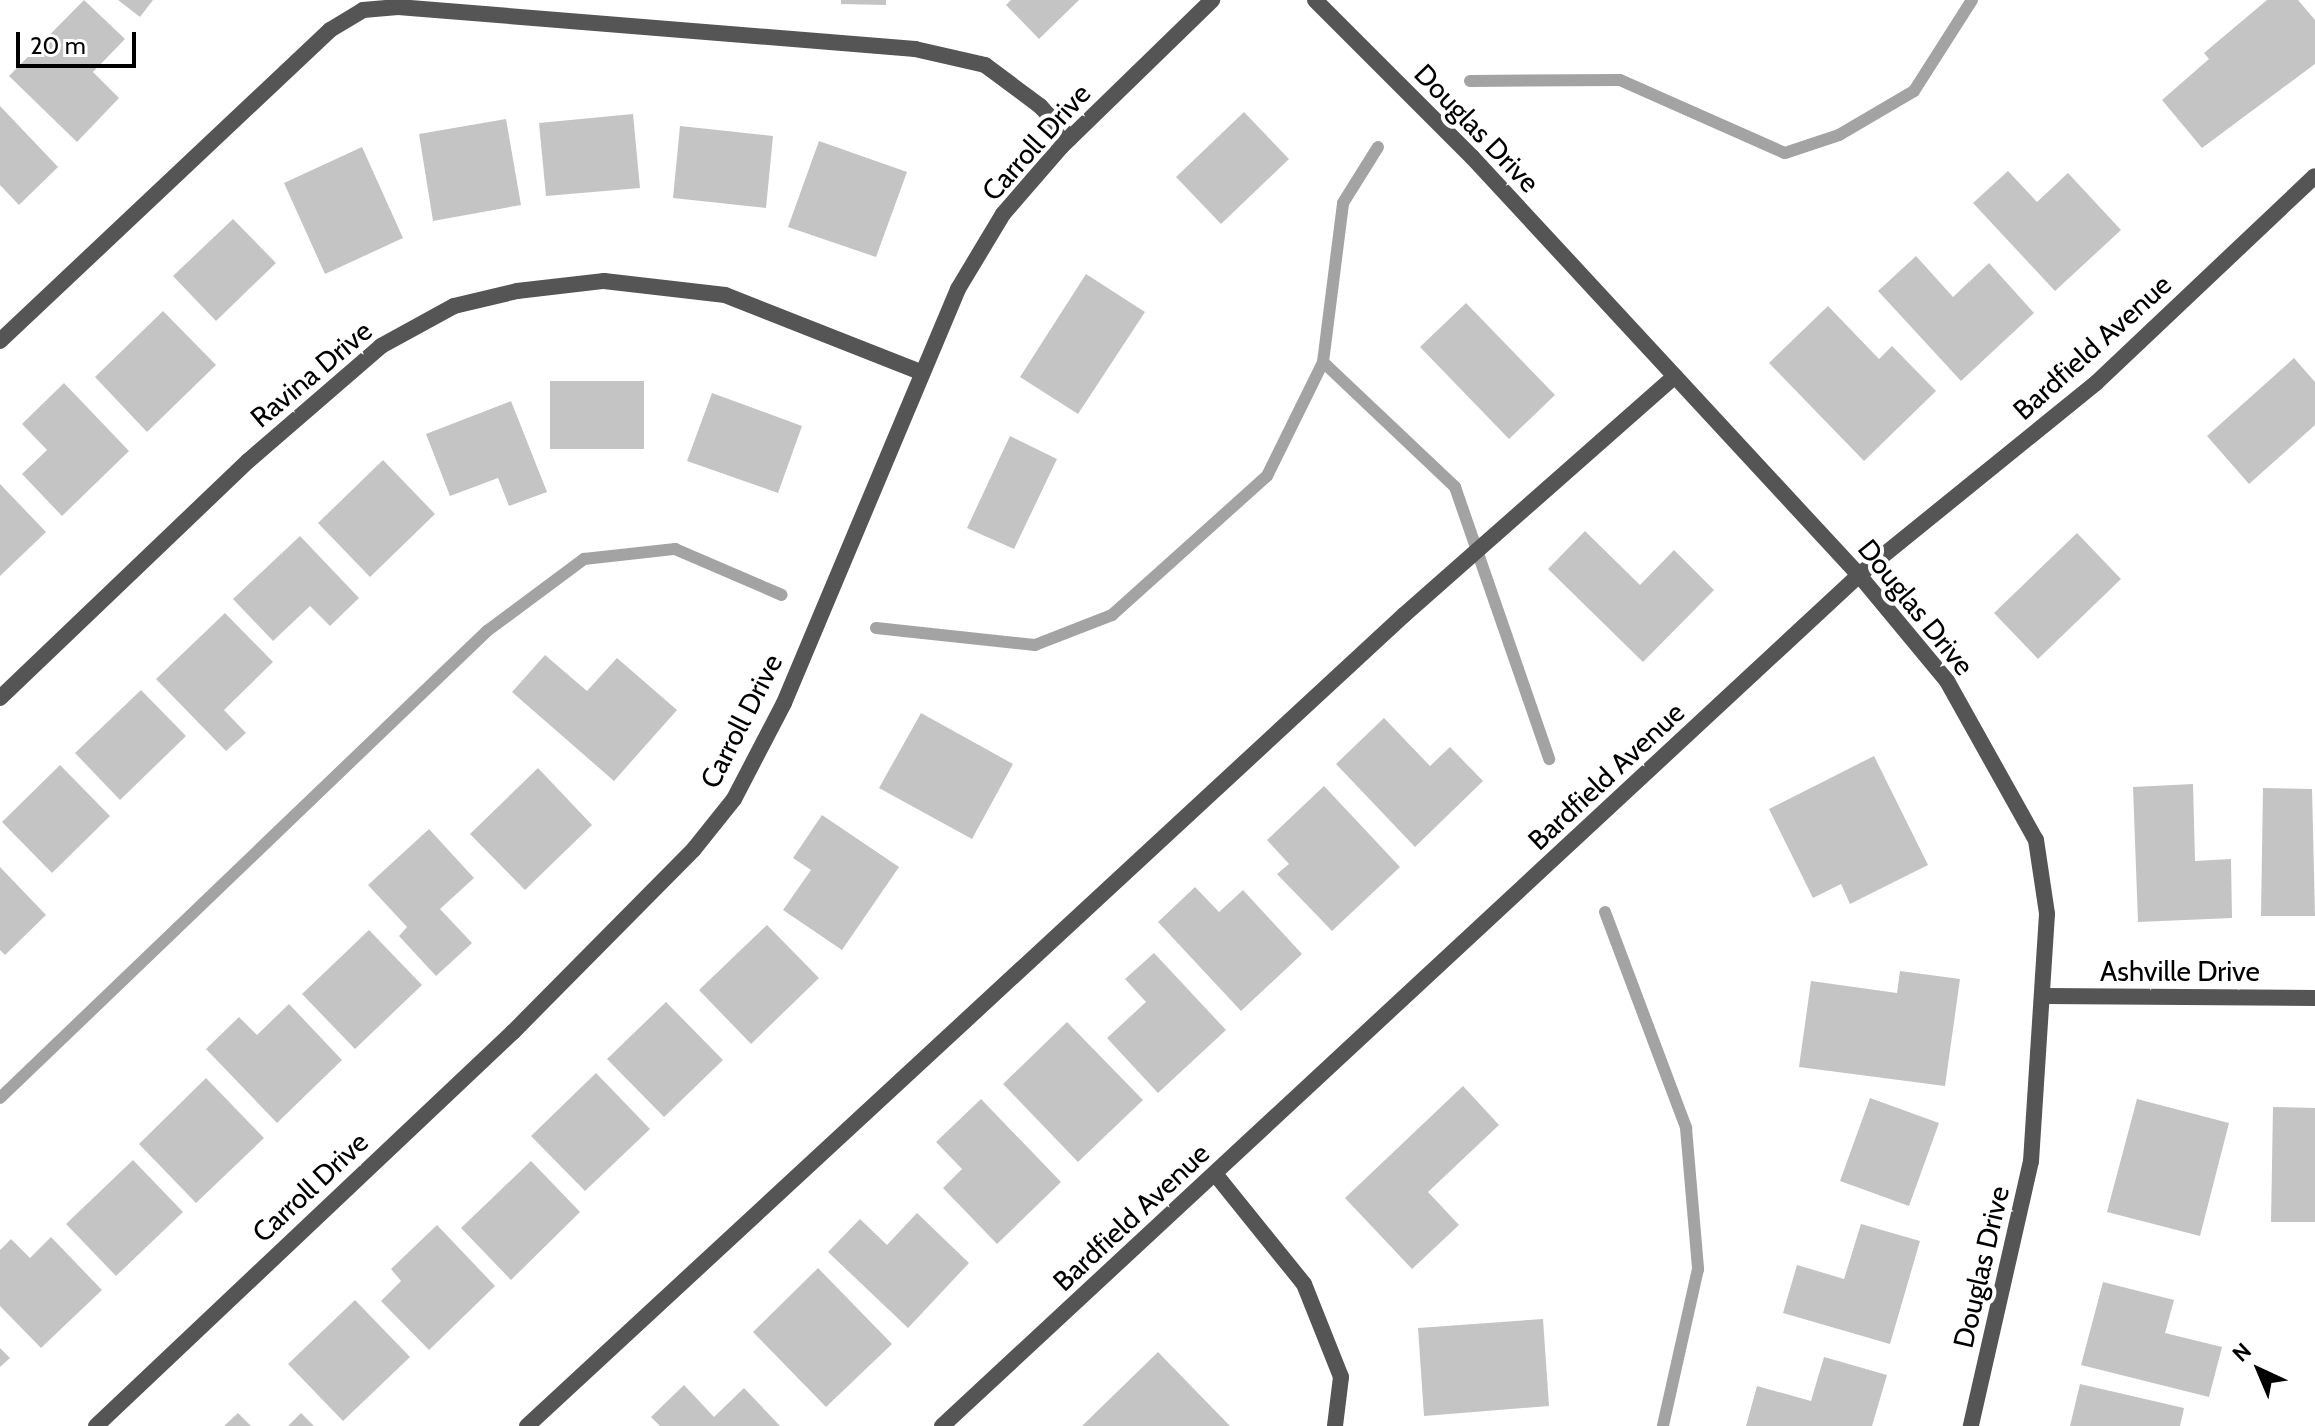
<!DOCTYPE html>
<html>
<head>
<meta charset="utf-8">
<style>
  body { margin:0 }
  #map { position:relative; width:2315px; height:1426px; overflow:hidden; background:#fff; font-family:Cabin,sans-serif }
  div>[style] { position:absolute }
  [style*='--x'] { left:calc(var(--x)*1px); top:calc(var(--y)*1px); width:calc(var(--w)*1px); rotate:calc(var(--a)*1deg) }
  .stream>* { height:12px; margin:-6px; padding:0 6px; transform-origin:6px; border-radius:6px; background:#a3a3a3 }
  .building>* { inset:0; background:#c4c4c4 }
  .service>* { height:16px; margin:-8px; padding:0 8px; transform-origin:8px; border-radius:8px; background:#555 }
  .minor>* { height:16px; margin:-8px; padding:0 8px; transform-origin:8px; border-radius:8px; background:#555 }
  .tertiary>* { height:16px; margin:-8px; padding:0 8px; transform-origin:8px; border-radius:8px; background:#555 }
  span { translate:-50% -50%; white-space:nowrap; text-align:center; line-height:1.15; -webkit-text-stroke:8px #fff; paint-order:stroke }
  .street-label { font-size:28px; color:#000 }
  .north { position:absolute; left:2219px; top:1330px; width:80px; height:80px; -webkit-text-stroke:6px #fff; paint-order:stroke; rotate:316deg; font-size:22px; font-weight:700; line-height:32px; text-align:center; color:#000 }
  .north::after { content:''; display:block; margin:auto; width:28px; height:36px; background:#000; clip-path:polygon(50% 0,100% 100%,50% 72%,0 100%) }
  .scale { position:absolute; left:16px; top:32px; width:120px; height:36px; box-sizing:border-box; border:4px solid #000; border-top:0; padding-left:10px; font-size:24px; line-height:28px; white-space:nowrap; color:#000; -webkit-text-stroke:6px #fff; paint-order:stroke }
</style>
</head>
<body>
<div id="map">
  <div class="stream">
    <i style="--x:1470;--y:81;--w:150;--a:-0.4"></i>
    <i style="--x:1620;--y:80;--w:180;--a:23.9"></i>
    <i style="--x:1785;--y:153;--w:57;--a:-18.4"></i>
    <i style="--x:1839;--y:135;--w:87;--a:-30.4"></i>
    <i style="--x:1914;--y:91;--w:108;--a:-57.5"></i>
    <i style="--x:1323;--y:362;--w:182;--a:43.4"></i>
    <i style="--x:1455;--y:487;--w:288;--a:70.9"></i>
    <i style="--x:876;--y:628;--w:160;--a:6.1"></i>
    <i style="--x:1035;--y:645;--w:83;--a:-21.3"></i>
    <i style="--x:1112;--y:615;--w:208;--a:-41.9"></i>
    <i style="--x:1267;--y:476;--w:127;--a:-63.8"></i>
    <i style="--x:1323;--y:362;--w:160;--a:-82.8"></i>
    <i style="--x:1343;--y:203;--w:66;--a:-58"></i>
    <i style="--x:1605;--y:912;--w:231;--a:69.4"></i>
    <i style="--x:1686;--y:1128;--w:142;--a:85.1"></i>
    <i style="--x:1698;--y:1269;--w:161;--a:102.6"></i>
    <i style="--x:0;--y:1098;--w:675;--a:-43.8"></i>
    <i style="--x:487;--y:631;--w:121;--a:-36.6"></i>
    <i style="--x:584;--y:559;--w:92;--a:-6.3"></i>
    <i style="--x:675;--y:549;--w:116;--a:23.3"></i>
  </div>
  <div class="building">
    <i style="clip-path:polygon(84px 0,125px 39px,93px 72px,119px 98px,77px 142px,9px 76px)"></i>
    <i style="clip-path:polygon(118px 0,153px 0,140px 17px)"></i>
    <i style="clip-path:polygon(841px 0,886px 0,886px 5px,841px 4px)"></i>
    <i style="clip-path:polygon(1011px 0,1079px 0,1039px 39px,1006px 5px)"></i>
    <i style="clip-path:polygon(2267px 0,2298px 0,2315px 20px,2315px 64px,2202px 148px,2162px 100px,2209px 59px,2204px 53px)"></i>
    <i style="clip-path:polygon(0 106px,58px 167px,19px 205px,0 185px)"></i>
    <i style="clip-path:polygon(1244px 112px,1289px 159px,1221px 224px,1176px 177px)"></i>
    <i style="clip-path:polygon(633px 114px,640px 188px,546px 196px,539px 123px)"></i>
    <i style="clip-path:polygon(506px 119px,521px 205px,433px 221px,419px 134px)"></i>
    <i style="clip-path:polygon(680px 126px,773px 136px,766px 208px,673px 198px)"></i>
    <i style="clip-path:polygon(819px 141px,907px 172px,876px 257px,788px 227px)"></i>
    <i style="clip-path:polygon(362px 147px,403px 238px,325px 274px,284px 183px)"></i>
    <i style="clip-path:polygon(2008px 171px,2037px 202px,2068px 173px,2121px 230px,2055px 291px,1973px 203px)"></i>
    <i style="clip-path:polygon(233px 219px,276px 263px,216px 321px,173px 276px)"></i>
    <i style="clip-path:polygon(1916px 256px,1953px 297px,1989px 263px,2034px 313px,1961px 381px,1878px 291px)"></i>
    <i style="clip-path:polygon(1086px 274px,1145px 312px,1078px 414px,1020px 377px)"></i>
    <i style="clip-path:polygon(1466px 303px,1555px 395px,1509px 439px,1420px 347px)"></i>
    <i style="clip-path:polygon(1828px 306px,1879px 359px,1892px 346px,1936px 391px,1864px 461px,1769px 363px)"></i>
    <i style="clip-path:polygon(163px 311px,216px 365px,147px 432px,95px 377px)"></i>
    <i style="clip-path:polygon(2294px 358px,2315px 382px,2315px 425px,2249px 484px,2207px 436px)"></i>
    <i style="clip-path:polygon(550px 381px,644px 381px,644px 449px,550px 449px)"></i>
    <i style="clip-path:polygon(64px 383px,129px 451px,62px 516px,22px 474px,47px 450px,22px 424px)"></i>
    <i style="clip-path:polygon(712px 393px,802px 426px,778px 493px,687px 461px)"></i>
    <i style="clip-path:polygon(511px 401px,547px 492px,509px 506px,498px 478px,450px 496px,426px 434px)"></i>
    <i style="clip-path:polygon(1010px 436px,1057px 459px,1014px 549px,967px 528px)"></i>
    <i style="clip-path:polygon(383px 460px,435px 514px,370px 577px,318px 523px)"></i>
    <i style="clip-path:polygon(0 484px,46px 532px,0 576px)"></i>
    <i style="clip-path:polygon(1585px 531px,1640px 585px,1674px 550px,1714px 590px,1643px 662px,1548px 569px)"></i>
    <i style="clip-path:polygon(2077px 533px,2121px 579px,2038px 659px,1994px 613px)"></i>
    <i style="clip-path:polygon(300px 536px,359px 598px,330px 626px,310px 606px,273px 641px,233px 599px)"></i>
    <i style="clip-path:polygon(225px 613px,273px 662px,224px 710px,246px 733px,226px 751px,156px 679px)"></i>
    <i style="clip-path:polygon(545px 655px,587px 691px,617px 658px,677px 710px,614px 781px,512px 692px)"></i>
    <i style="clip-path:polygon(141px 690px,186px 736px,120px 800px,75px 753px)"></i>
    <i style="clip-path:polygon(921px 713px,1013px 764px,972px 839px,879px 788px)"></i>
    <i style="clip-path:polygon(1384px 718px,1430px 766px,1450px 747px,1483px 781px,1415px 847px,1336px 764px)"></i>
    <i style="clip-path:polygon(1874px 756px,1928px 865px,1850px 904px,1841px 884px,1813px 898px,1769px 809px)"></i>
    <i style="clip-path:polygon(60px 765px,110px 816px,52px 873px,2px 822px)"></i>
    <i style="clip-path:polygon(538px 768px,592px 825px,525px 890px,470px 834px)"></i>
    <i style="clip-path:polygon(2193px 784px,2195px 861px,2231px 859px,2232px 918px,2138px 922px,2133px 787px)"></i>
    <i style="clip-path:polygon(1324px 786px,1400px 867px,1332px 931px,1277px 874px,1289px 864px,1267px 840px)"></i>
    <i style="clip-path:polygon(2263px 788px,2312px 789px,2315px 916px,2261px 916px)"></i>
    <i style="clip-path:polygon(822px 815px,899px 867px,842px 950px,783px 910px,811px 870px,793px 858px)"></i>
    <i style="clip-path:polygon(429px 829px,474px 878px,440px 909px,472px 943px,436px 976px,399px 936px,407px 927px,368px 885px)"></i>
    <i style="clip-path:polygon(0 867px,46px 915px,5px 955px,0 950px)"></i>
    <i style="clip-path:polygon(1195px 887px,1219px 912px,1243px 890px,1302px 954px,1241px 1011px,1158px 922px)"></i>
    <i style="clip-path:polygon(767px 925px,819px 978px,751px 1044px,699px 990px)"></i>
    <i style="clip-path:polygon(369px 930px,422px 985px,355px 1049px,302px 994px)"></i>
    <i style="clip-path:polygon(1154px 953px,1226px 1030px,1158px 1093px,1107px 1038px,1146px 1002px,1125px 979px)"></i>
    <i style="clip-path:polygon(1900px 971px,1960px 979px,1945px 1086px,1799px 1067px,1811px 981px,1897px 993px)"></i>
    <i style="clip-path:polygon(666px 1002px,723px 1060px,664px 1117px,607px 1059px)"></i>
    <i style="clip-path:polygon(289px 1004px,342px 1060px,277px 1123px,206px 1049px,239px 1017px,257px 1035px)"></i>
    <i style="clip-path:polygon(1067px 1022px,1143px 1100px,1078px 1162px,1003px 1084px)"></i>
    <i style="clip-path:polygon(596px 1073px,650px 1129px,585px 1191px,531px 1136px)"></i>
    <i style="clip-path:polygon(206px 1078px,264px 1138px,196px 1203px,139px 1144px)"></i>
    <i style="clip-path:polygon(1463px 1086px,1499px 1125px,1428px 1192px,1459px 1225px,1412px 1269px,1345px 1198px)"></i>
    <i style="clip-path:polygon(1870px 1098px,1939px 1123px,1909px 1206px,1840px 1181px)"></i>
    <i style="clip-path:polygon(981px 1099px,1061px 1182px,997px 1244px,943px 1188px,962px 1169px,936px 1142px)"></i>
    <i style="clip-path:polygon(2137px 1099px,2229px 1123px,2200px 1236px,2107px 1212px)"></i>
    <i style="clip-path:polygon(2273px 1107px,2315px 1108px,2315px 1222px,2271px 1222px)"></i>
    <i style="clip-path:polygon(133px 1160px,183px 1212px,116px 1276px,66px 1224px)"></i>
    <i style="clip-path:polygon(531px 1161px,580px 1212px,511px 1280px,461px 1228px)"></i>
    <i style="clip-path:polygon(917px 1213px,969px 1263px,908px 1328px,828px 1252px,860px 1219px,887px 1245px)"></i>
    <i style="clip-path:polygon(1861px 1224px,1920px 1241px,1890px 1344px,1783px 1313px,1797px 1265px,1844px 1279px)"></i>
    <i style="clip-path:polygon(437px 1225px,495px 1286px,429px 1350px,381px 1301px,401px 1281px,391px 1269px)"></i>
    <i style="clip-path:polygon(51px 1237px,102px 1290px,41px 1348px,0 1306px,0 1250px,11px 1239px,30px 1258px)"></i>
    <i style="clip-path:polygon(818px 1268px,892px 1344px,826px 1407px,753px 1332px)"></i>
    <i style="clip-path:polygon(2103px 1282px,2174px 1300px,2165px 1333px,2222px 1347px,2209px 1397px,2081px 1365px)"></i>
    <i style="clip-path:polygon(355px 1300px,410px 1357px,343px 1421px,288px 1364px)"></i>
    <i style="clip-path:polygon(1543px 1319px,1549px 1406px,1424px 1416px,1418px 1328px)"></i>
    <i style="clip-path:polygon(0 1348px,10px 1358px,0 1367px)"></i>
    <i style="clip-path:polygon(1158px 1352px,1230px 1426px,1082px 1426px)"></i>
    <i style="clip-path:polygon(1824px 1357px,1887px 1375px,1872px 1426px,1746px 1426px,1757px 1386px,1811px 1401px)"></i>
    <i style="clip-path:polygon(2080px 1384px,2184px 1408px,2180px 1426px,2070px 1426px)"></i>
    <i style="clip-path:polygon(684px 1385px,714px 1417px,744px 1388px,780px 1426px,660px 1426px,651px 1417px)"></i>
    <i style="clip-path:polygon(238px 1413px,251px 1426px,224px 1426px)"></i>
    <i style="clip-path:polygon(301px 1413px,314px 1426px,288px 1426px)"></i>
  </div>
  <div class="service">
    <i style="--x:0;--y:341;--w:453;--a:-43.3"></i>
    <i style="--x:330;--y:30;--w:39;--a:-31"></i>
    <i style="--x:363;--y:10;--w:35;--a:-5"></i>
    <i style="--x:398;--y:7;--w:519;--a:4.64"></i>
    <i style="--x:915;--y:49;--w:72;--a:12.9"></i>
    <i style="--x:985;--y:65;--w:69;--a:36.7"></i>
    <i style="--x:1040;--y:106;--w:44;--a:46.8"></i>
    <i style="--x:527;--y:1426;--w:1195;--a:-42.76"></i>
    <i style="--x:1404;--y:615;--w:361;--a:-41.4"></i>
  </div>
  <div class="minor">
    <i style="--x:1315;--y:0;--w:222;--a:45"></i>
    <i style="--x:1472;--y:157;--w:570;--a:47.21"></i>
    <i style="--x:1859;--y:575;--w:138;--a:50.3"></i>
    <i style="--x:1947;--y:681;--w:182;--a:60.8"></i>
    <i style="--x:2036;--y:840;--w:75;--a:81.5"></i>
    <i style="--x:2047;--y:914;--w:248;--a:93.7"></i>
    <i style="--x:2031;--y:1161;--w:272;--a:102.8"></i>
    <i style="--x:0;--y:698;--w:343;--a:-43.7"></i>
    <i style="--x:248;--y:461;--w:176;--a:-40.8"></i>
    <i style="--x:381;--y:346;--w:83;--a:-28.7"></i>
    <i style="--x:454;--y:306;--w:65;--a:-13.4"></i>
    <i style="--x:517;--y:291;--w:88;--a:-6.6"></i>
    <i style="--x:604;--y:281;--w:122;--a:6.6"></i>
    <i style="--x:725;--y:295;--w:210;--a:21.5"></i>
    <i style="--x:2045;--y:996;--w:270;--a:0.4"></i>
    <i style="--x:1216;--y:1175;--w:140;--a:51.1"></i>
    <i style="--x:1304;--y:1284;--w:100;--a:68.3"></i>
    <i style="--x:1341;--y:1377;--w:49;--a:97"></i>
    <i style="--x:96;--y:1426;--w:574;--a:-43.38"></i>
    <i style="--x:513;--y:1032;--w:257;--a:-45.3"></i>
    <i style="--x:694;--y:849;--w:64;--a:-51.3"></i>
    <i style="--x:734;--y:799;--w:108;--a:-62.5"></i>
    <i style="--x:784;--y:703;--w:449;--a:-67.2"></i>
    <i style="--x:958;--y:289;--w:87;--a:-59"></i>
    <i style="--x:1003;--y:214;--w:89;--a:-49.1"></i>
    <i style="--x:1061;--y:147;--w:211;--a:-44.2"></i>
  </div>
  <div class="tertiary">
    <i style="--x:942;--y:1426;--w:1251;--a:-42.86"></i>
    <i style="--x:1859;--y:575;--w:305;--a:-39"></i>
    <i style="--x:2096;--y:383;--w:301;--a:-43.4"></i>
  </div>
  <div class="street-label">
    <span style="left:1477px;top:128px;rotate:46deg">Douglas Drive</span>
    <span style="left:1036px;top:142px;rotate:-48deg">Carroll Drive</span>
    <span style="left:2092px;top:347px;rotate:-42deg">Bardfield Avenue</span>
    <span style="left:311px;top:374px;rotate:-40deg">Ravina Drive</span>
    <span style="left:1916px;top:607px;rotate:51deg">Douglas Drive</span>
    <span style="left:741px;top:721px;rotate:-63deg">Carroll Drive</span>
    <span style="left:1606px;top:776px;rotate:-43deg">Bardfield Avenue</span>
    <span style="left:2180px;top:971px">Ashville Drive</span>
    <span style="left:310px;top:1187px;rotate:-43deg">Carroll Drive</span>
    <span style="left:1131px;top:1217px;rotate:-43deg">Bardfield Avenue</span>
    <span style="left:1981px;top:1267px;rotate:-77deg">Douglas Drive</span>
  </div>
  <div class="north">N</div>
  <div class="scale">20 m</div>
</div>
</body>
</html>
